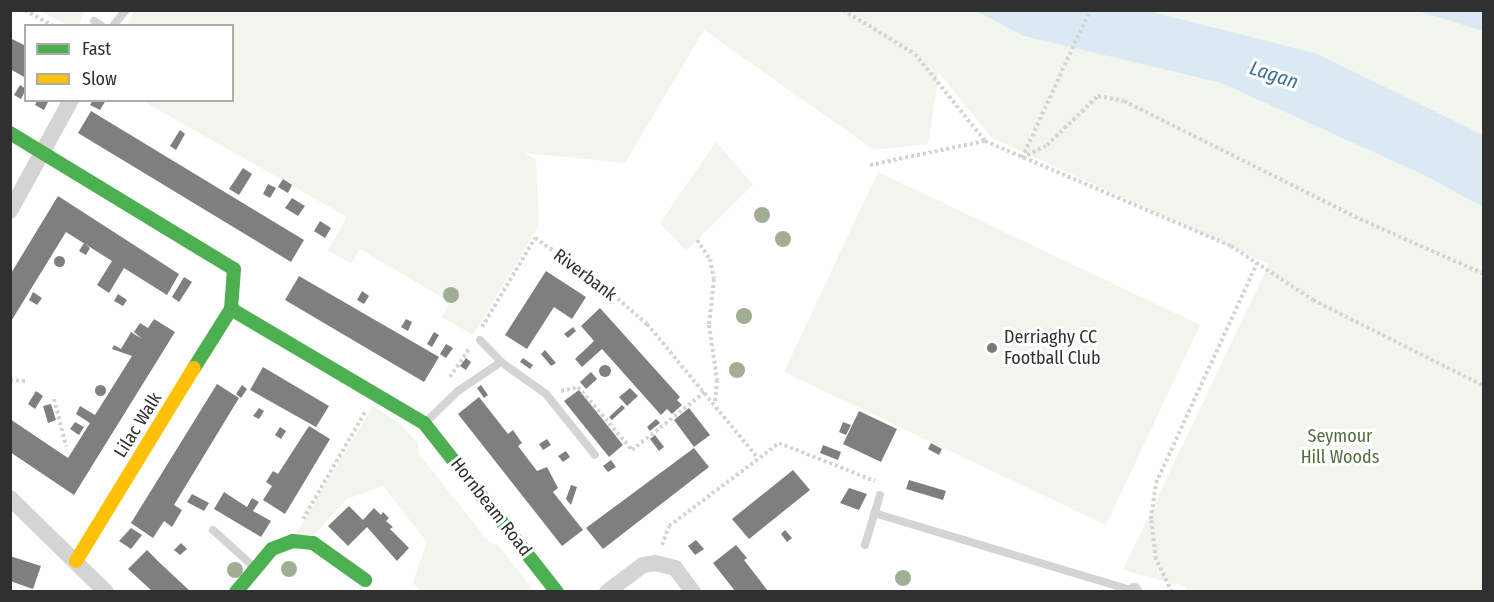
<!DOCTYPE html>
<html>
<head>
<meta charset="utf-8">
<style>
  body { margin:0 }
  #map { position:relative; width:1494px; height:602px; overflow:hidden; background:#fff; font-family:"Fira Sans Condensed",sans-serif }
  div>[style] { position:absolute }
  [style*='--x'] { left:calc(var(--x)*1px); top:calc(var(--y)*1px); width:calc(var(--w)*1px); rotate:calc(var(--a)*1deg) }
  .green>* { inset:0; background:#f1f5ed }
  .water>* { inset:0; background:#dae9f2 }
  .building>* { inset:0; background:#7f7f7f }
  .round { border-radius:50% }
  .path>* { height:4px; margin-top:-2px; transform-origin:0; background:repeating-linear-gradient(90deg,#d4d4d4 0 3px,transparent 0 6px) }
  .lane>* { height:8px; margin:-4px; padding:0 4px; transform-origin:4px; border-radius:4px; background:#d4d4d4 }
  .street>* { height:16px; margin:-8px; padding:0 8px; transform-origin:8px; border-radius:8px; background:#d4d4d4 }
  .fast>* { height:14px; margin:-7px; padding:0 7px; transform-origin:7px; border-radius:7px; background:#4caf50 }
  .slow>* { height:14px; margin:-7px; padding:0 7px; transform-origin:7px; border-radius:7px; background:#ffc107 }
  .trees>* { width:16px; height:16px; margin:-8px; border-radius:50%; background:#a0af94 }
  .dots>* { width:16px; height:16px; translate:-50% -50%; box-sizing:border-box; border:3px solid #fff; border-radius:50% }
  span { translate:-50% -50%; white-space:nowrap; text-align:center; line-height:1.15; -webkit-text-stroke:6px #fff; paint-order:stroke }
  .street-label { font-size:18px; color:#303030 }
  .poi-label { font-size:18px; color:#303030 }
  .left { translate:0 -50%; text-align:left }
  .park-label { font-size:18px; color:#526d3c }
  .water-label { font-size:20px; color:#3c7094; font-style:italic }
  .frame { position:absolute; inset:0; border:12px solid #303030; pointer-events:none }
  .legend { position:absolute; left:24px; top:24px; width:210px; height:78px; box-sizing:border-box; background:#fff; border:2px solid #acacac; margin:0; padding:8px 10px; list-style:none; font-size:18px; color:#303030 }
  .legend li { display:flex; align-items:center; gap:12px; height:30px }
  .legend b { width:30px; border:2px solid #acacac }
</style>
</head>
<body>
<div id="map">
  <div class="green">
    <i style="clip-path:polygon(135px 10px,976px 11px,1025px 36px,1221px 83px,1424px 175px,1483px 207px,1483px 591px,1185px 591px,1186px 587px,1123px 570px,1269px 264px,992px 138px,939px 73px,928px 144px,874px 150px,704px 30px,625px 163px,524px 153px,536px 160px,539px 225px,473px 335px,442px 317px,450px 302px,360px 249px,351px 264px,328px 250px,347px 217px,143px 101px,232px 100px,232px 26px,126px 26px)"></i>
    <i style="clip-path:polygon(40px 11px,85px 11px,78px 26px,68px 25px)"></i>
    <i style="clip-path:polygon(1149px 11px,1417px 11px,1483px 31px,1483px 135px,1318px 54px)"></i>
    <i style="clip-path:polygon(716px 142px,753px 185px,686px 251px,660px 223px)"></i>
    <i style="clip-path:polygon(878px 172px,1200px 325px,1106px 525px,784px 372px)"></i>
    <i style="clip-path:polygon(373px 406px,399px 423px,418px 443px,419px 454px,489px 542px,498px 545px,534px 591px,419px 591px,413px 582px,427px 542px,383px 486px,347px 499px,312px 537px,296px 534px)"></i>
  </div>
  <div class="water">
    <i style="clip-path:polygon(976px 11px,1149px 11px,1318px 54px,1483px 135px,1483px 207px,1424px 175px,1221px 83px,1024px 36px)"></i>
    <i style="clip-path:polygon(1417px 11px,1483px 11px,1483px 31px)"></i>
  </div>
  <div class="building">
    <i style="clip-path:polygon(10px 38px,26px 46px,26px 78px,10px 69px)"></i>
    <i style="clip-path:polygon(20px 85px,26px 89px,21px 99px,14px 95px)"></i>
    <i style="clip-path:polygon(37px 100px,49px 100px,44px 110px,35px 105px)"></i>
    <i style="clip-path:polygon(93px 100px,106px 100px,100px 110px,90px 105px)"></i>
    <i style="clip-path:polygon(91px 111px,304px 240px,291px 262px,78px 133px)"></i>
    <i style="clip-path:polygon(180px 130px,185px 134px,176px 150px,170px 146px)"></i>
    <i style="clip-path:polygon(243px 168px,252px 174px,239px 195px,229px 189px)"></i>
    <i style="clip-path:polygon(283px 179px,292px 185px,288px 193px,278px 187px)"></i>
    <i style="clip-path:polygon(268px 184px,276px 188px,270px 198px,263px 194px)"></i>
    <i style="clip-path:polygon(58px 196px,179px 274px,167px 295px,124px 268px,109px 293px,97px 285px,112px 261px,66px 232px,10px 323px,10px 275px)"></i>
    <i style="clip-path:polygon(292px 198px,305px 206px,298px 216px,285px 208px)"></i>
    <i style="clip-path:polygon(320px 221px,331px 228px,325px 238px,314px 231px)"></i>
    <i style="clip-path:polygon(84px 243px,90px 248px,86px 255px,79px 251px)"></i>
    <i class="round" style="left:53.5px;top:255.5px;width:11px;height:11px"></i>
    <i style="clip-path:polygon(546px 271px,586px 297px,572px 319px,554px 307px,527px 349px,505px 335px)"></i>
    <i style="clip-path:polygon(299px 276px,439px 357px,424px 382px,285px 300px)"></i>
    <i style="clip-path:polygon(184px 277px,192px 282px,179px 302px,172px 297px)"></i>
    <i style="clip-path:polygon(362px 291px,369px 296px,364px 304px,357px 300px)"></i>
    <i style="clip-path:polygon(33px 292px,42px 298px,37px 305px,29px 300px)"></i>
    <i style="clip-path:polygon(118px 294px,127px 300px,123px 306px,114px 301px)"></i>
    <i style="clip-path:polygon(600px 308px,680px 397px,677px 400px,682px 405px,672px 414px,667px 409px,661px 415px,602px 349px,582px 367px,575px 359px,594px 341px,581px 326px)"></i>
    <i style="clip-path:polygon(154px 319px,175px 332px,74px 495px,10px 452px,10px 419px,68px 458px,90px 423px,76px 414px,80px 406px,95px 415px,132px 356px,112px 349px,114px 345px,121px 349px,131px 332px,142px 339px,134px 332px,140px 323px,148px 328px)"></i>
    <i style="clip-path:polygon(406px 319px,412px 322px,408px 331px,401px 327px)"></i>
    <i style="clip-path:polygon(573px 327px,576px 331px,568px 338px,564px 334px)"></i>
    <i style="clip-path:polygon(434px 332px,439px 335px,432px 347px,427px 344px)"></i>
    <i style="clip-path:polygon(446px 344px,453px 348px,446px 358px,440px 354px)"></i>
    <i style="clip-path:polygon(545px 350px,556px 363px,551px 366px,541px 354px)"></i>
    <i style="clip-path:polygon(466px 358px,471px 362px,466px 370px,460px 366px)"></i>
    <i style="clip-path:polygon(523px 358px,533px 365px,530px 369px,520px 362px)"></i>
    <i class="round" style="left:599px;top:365px;width:12px;height:12px"></i>
    <i style="clip-path:polygon(263px 367px,329px 406px,316px 427px,250px 390px)"></i>
    <i style="clip-path:polygon(591px 372px,597px 379px,586px 389px,580px 382px)"></i>
    <i style="clip-path:polygon(217px 384px,239px 398px,174px 505px,182px 510px,172px 527px,164px 521px,153px 538px,131px 523px)"></i>
    <i class="round" style="left:94.5px;top:384.5px;width:11px;height:11px"></i>
    <i style="clip-path:polygon(242px 385px,247px 389px,241px 398px,236px 394px)"></i>
    <i style="clip-path:polygon(481px 385px,488px 395px,484px 398px,477px 388px)"></i>
    <i style="clip-path:polygon(630px 388px,638px 396px,627px 406px,619px 397px)"></i>
    <i style="clip-path:polygon(579px 390px,623px 445px,609px 457px,564px 401px)"></i>
    <i style="clip-path:polygon(36px 391px,43px 396px,35px 409px,28px 404px)"></i>
    <i style="clip-path:polygon(479px 397px,508px 434px,513px 430px,522px 443px,518px 446px,537px 471px,547px 467px,558px 488px,553px 492px,583px 530px,562px 546px,458px 414px)"></i>
    <i style="clip-path:polygon(51px 404px,56px 420px,48px 423px,43px 406px)"></i>
    <i style="clip-path:polygon(622px 405px,625px 408px,612px 420px,609px 417px)"></i>
    <i style="clip-path:polygon(259px 408px,264px 411px,259px 419px,253px 416px)"></i>
    <i style="clip-path:polygon(689px 408px,710px 435px,694px 447px,674px 420px)"></i>
    <i style="clip-path:polygon(859px 411px,897px 429px,881px 462px,843px 444px)"></i>
    <i style="clip-path:polygon(656px 419px,660px 423px,650px 431px,647px 427px)"></i>
    <i style="clip-path:polygon(75px 422px,84px 427px,79px 435px,70px 429px)"></i>
    <i style="clip-path:polygon(843px 422px,851px 425px,846px 435px,839px 432px)"></i>
    <i style="clip-path:polygon(309px 426px,330px 439px,285px 514px,263px 500px,272px 486px,266px 482px,273px 471px,278px 474px)"></i>
    <i style="clip-path:polygon(280px 427px,286px 431px,281px 439px,275px 435px)"></i>
    <i style="clip-path:polygon(655px 435px,664px 447px,659px 451px,650px 439px)"></i>
    <i style="clip-path:polygon(547px 439px,551px 445px,543px 450px,539px 444px)"></i>
    <i style="clip-path:polygon(931px 443px,942px 449px,939px 455px,928px 449px)"></i>
    <i style="clip-path:polygon(823px 445px,841px 452px,838px 460px,820px 453px)"></i>
    <i style="clip-path:polygon(694px 448px,709px 467px,603px 549px,586px 528px)"></i>
    <i style="clip-path:polygon(566px 451px,570px 457px,563px 462px,558px 456px)"></i>
    <i style="clip-path:polygon(611px 460px,616px 467px,608px 472px,603px 466px)"></i>
    <i style="clip-path:polygon(793px 470px,810px 490px,749px 539px,732px 519px)"></i>
    <i style="clip-path:polygon(909px 480px,946px 491px,943px 500px,906px 489px)"></i>
    <i style="clip-path:polygon(571px 485px,577px 487px,571px 505px,566px 499px)"></i>
    <i style="clip-path:polygon(849px 488px,867px 494px,859px 510px,840px 503px)"></i>
    <i style="clip-path:polygon(224px 492px,247px 507px,252px 498px,259px 502px,253px 511px,271px 521px,261px 537px,214px 509px)"></i>
    <i style="clip-path:polygon(192px 494px,209px 503px,204px 511px,187px 502px)"></i>
    <i style="clip-path:polygon(349px 506px,363px 520px,374px 508px,381px 515px,383px 512px,389px 518px,386px 521px,393px 527px,390px 529px,409px 548px,397px 561px,367px 527px,348px 546px,328px 526px)"></i>
    <i style="clip-path:polygon(131px 528px,142px 535px,131px 549px,119px 541px)"></i>
    <i style="clip-path:polygon(785px 530px,792px 538px,787px 542px,781px 534px)"></i>
    <i style="clip-path:polygon(696px 540px,704px 549px,695px 555px,688px 546px)"></i>
    <i style="clip-path:polygon(181px 543px,187px 549px,180px 555px,174px 550px)"></i>
    <i style="clip-path:polygon(736px 545px,747px 558px,744px 560px,768px 591px,735px 591px,713px 563px)"></i>
    <i style="clip-path:polygon(147px 550px,161px 564px,190px 591px,152px 591px,128px 569px)"></i>
    <i style="clip-path:polygon(10px 556px,41px 566px,33px 589px,10px 581px)"></i>
  </div>
  <div class="path">
    <i style="--x:25;--y:10;--w:32;--a:30"></i>
    <i style="--x:843;--y:10;--w:84;--a:31.4"></i>
    <i style="--x:915;--y:54;--w:112;--a:51.2"></i>
    <i style="--x:985;--y:141;--w:267;--a:23.1"></i>
    <i style="--x:1231;--y:246;--w:98;--a:33.4"></i>
    <i style="--x:1313;--y:300;--w:191;--a:26.7"></i>
    <i style="--x:1022;--y:158;--w:28;--a:-27"></i>
    <i style="--x:1047;--y:145;--w:71;--a:-43.9"></i>
    <i style="--x:1098;--y:96;--w:26;--a:11"></i>
    <i style="--x:1124;--y:101;--w:264;--a:26.6"></i>
    <i style="--x:1360;--y:219;--w:136;--a:23.9"></i>
    <i style="--x:1022;--y:158;--w:163;--a:-65.3"></i>
    <i style="--x:870;--y:165;--w:117;--a:-11.8"></i>
    <i style="--x:697;--y:240;--w:23;--a:56"></i>
    <i style="--x:710;--y:259;--w:20;--a:79"></i>
    <i style="--x:714;--y:279;--w:46;--a:96.2"></i>
    <i style="--x:709;--y:325;--w:56;--a:81.7"></i>
    <i style="--x:717;--y:380;--w:23;--a:95"></i>
    <i style="--x:482;--y:327;--w:104;--a:-59.2"></i>
    <i style="--x:535;--y:238;--w:73;--a:34.3"></i>
    <i style="--x:595;--y:279;--w:69;--a:40.9"></i>
    <i style="--x:647;--y:324;--w:174;--a:50.4"></i>
    <i style="--x:450;--y:377;--w:34;--a:-56"></i>
    <i style="--x:10;--y:380;--w:16;--a:4"></i>
    <i style="--x:561;--y:391;--w:17;--a:-13"></i>
    <i style="--x:578;--y:387;--w:83;--a:49.4"></i>
    <i style="--x:632;--y:450;--w:93;--a:-38.5"></i>
    <i style="--x:54;--y:399;--w:49;--a:75.7"></i>
    <i style="--x:303;--y:519;--w:124;--a:-59.9"></i>
    <i style="--x:662;--y:545;--w:20;--a:-70"></i>
    <i style="--x:669;--y:526;--w:138;--a:-37"></i>
    <i style="--x:779;--y:443;--w:103;--a:21.6"></i>
    <i style="--x:1172;--y:592;--w:37;--a:-116"></i>
    <i style="--x:1156;--y:559;--w:40;--a:-97.1"></i>
    <i style="--x:1151;--y:519;--w:36;--a:-82"></i>
    <i style="--x:1156;--y:483;--w:242;--a:-65.3"></i>
  </div>
  <div class="lane">
    <i style="--x:94;--y:21;--w:9;--a:32"></i>
    <i style="--x:113;--y:26;--w:21;--a:-51"></i>
    <i style="--x:480;--y:340;--w:30;--a:46"></i>
    <i style="--x:426;--y:422;--w:45;--a:-44.1"></i>
    <i style="--x:458;--y:391;--w:52;--a:-34"></i>
    <i style="--x:501;--y:362;--w:55;--a:35.4"></i>
    <i style="--x:546;--y:394;--w:78;--a:51.2"></i>
    <i style="--x:874;--y:513;--w:271;--a:16.7"></i>
    <i style="--x:213;--y:530;--w:55;--a:42.1"></i>
    <i style="--x:865;--y:545;--w:52;--a:-73.3"></i>
  </div>
  <div class="street">
    <i style="--x:10;--y:211;--w:127;--a:-61.2"></i>
    <i style="--x:10;--y:498;--w:134;--a:44.4"></i>
    <i style="--x:607;--y:592;--w:45;--a:-36.9"></i>
    <i style="--x:643;--y:565;--w:12;--a:-9"></i>
    <i style="--x:655;--y:563;--w:21;--a:14"></i>
    <i style="--x:675;--y:568;--w:30;--a:53"></i>
    <i style="--x:1134;--y:592;--w:1;--a:-90"></i>
  </div>
  <div class="fast">
    <i style="--x:10;--y:133;--w:262;--a:31.3"></i>
    <i style="--x:234;--y:269;--w:40;--a:94.3"></i>
    <i style="--x:231;--y:309;--w:70;--a:122.1"></i>
    <i style="--x:231;--y:309;--w:224;--a:30.6"></i>
    <i style="--x:424;--y:423;--w:215;--a:51.8"></i>
    <i style="--x:236;--y:592;--w:56;--a:-50.1"></i>
    <i style="--x:272;--y:549;--w:22;--a:-21"></i>
    <i style="--x:293;--y:541;--w:20;--a:6"></i>
    <i style="--x:313;--y:543;--w:64;--a:35.4"></i>
  </div>
  <div class="slow">
    <i style="--x:76;--y:561;--w:226;--a:-58.6"></i>
  </div>
  <div class="trees">
    <i style="left:762px;top:215px"></i>
    <i style="left:783px;top:239px"></i>
    <i style="left:451px;top:295px"></i>
    <i style="left:744px;top:316px"></i>
    <i style="left:737px;top:370px"></i>
    <i style="left:289px;top:569px"></i>
    <i style="left:235px;top:570px"></i>
    <i style="left:903px;top:578px"></i>
  </div>
  <div class="dots">
    <i style="left:992px;top:348px;background:#787878"></i>
  </div>
  <div class="street-label">
    <span style="left:585px;top:275px;rotate:37deg">Riverbank</span>
    <span style="left:138px;top:425px;rotate:-58deg">Lilac Walk</span>
    <span style="left:491px;top:507px;rotate:52deg">Hornbeam Road</span>
  </div>
  <div class="poi-label">
    <span class="left" style="left:1004px;top:348px">Derriaghy CC<br>Football Club</span>
  </div>
  <div class="park-label">
    <span style="left:1340px;top:447px">Seymour<br>Hill Woods</span>
  </div>
  <div class="water-label">
    <span style="left:1274px;top:75px;rotate:18deg">Lagan</span>
  </div>
  <div class="frame"></div>
  <ul class="legend">
  <li><b style="height:8px;background:#4caf50"></b>Fast</li>
  <li><b style="height:8px;background:#ffc107"></b>Slow</li>
  </ul>
</div>
</body>
</html>
